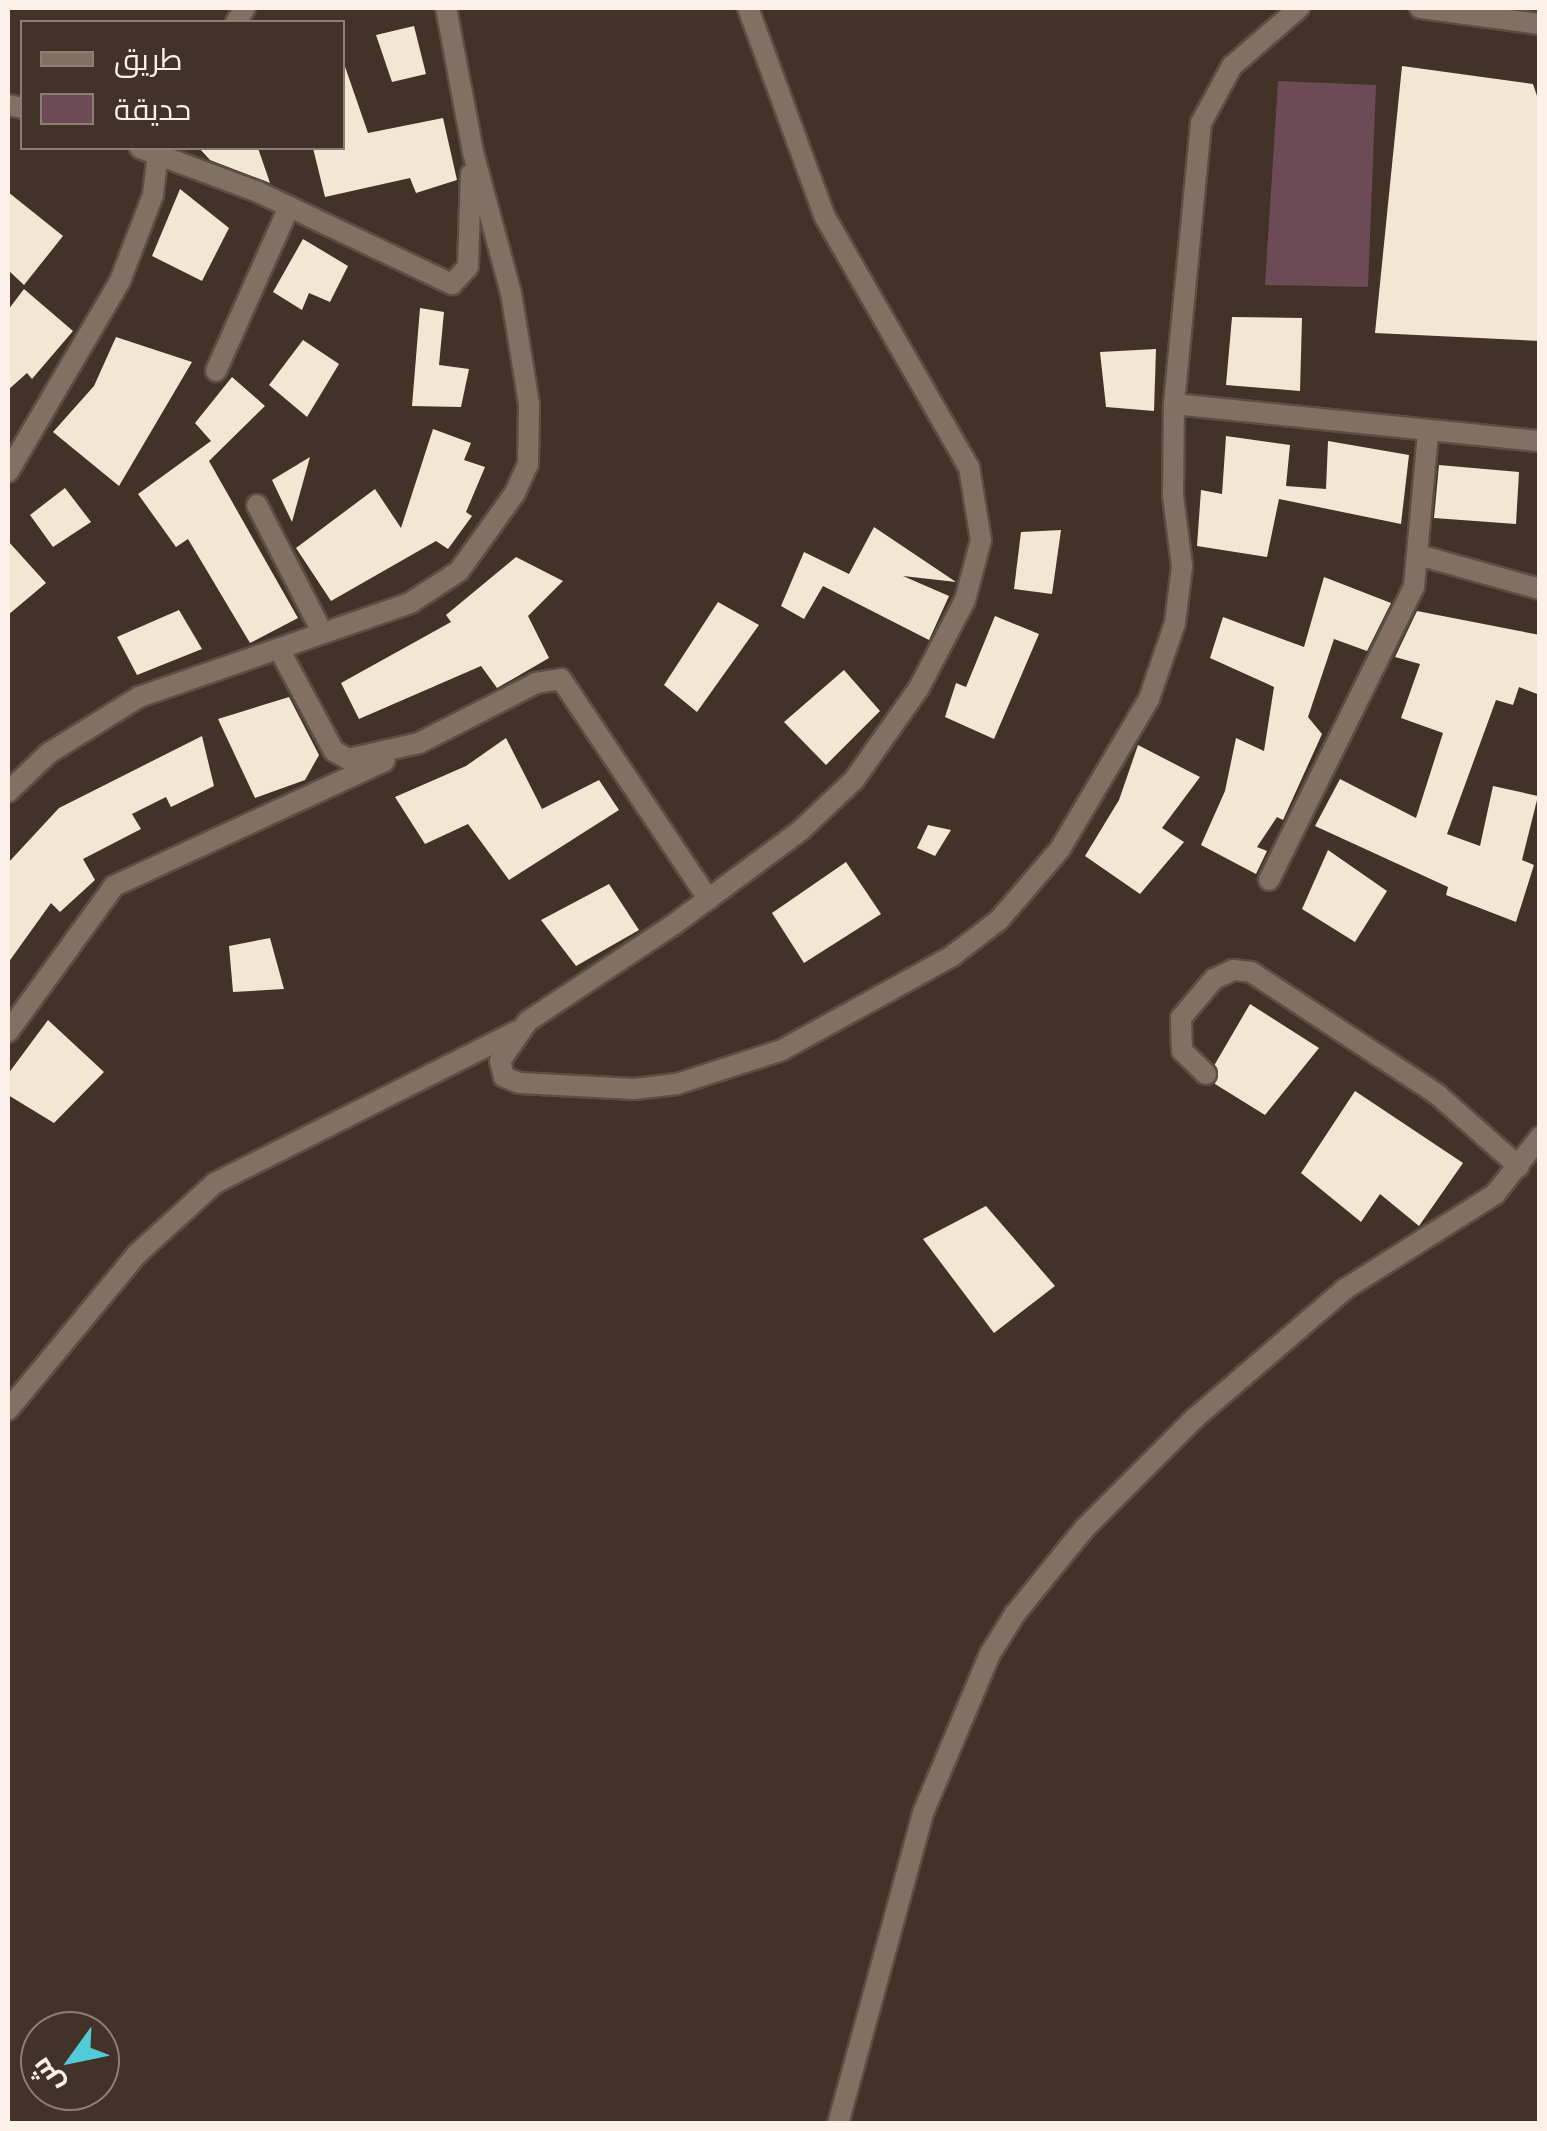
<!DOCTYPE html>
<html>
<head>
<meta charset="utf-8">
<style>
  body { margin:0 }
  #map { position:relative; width:1547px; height:2131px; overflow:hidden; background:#423227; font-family:Montserrat,Cairo,sans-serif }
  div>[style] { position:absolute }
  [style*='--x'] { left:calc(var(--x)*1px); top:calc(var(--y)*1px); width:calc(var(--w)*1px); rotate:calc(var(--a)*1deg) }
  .green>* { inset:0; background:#6c4b57 }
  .building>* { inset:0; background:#f1e7d2 }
  .roads { filter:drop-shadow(2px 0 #5b4e44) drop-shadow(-2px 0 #5b4e44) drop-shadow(0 2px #5b4e44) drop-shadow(0 -2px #5b4e44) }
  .minor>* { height:20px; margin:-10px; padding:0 10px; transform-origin:10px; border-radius:10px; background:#827063 }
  span { translate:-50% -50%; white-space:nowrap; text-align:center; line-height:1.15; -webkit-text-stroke:10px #423227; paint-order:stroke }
  .frame { position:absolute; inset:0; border:10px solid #fcf1ea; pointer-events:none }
  .legend { position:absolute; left:20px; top:20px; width:325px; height:130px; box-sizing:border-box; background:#423227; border:2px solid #8c7e75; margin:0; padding:12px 18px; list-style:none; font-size:30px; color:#fcf1ea }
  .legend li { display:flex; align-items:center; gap:20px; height:50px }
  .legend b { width:50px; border:2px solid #8c7e75 }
  .north { position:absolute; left:20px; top:2011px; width:100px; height:100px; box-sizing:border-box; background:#423227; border:2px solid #8c7e75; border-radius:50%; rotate:237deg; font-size:28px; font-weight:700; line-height:40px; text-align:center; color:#fcf1ea }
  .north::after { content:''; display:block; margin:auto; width:35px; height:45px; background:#52cbd8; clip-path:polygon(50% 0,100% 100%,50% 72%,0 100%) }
</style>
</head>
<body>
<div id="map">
  <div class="green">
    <i style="clip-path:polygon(1278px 81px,1376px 85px,1368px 287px,1265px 285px)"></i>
  </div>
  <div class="building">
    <i style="clip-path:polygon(414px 26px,426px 74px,392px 82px,376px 35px)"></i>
    <i style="clip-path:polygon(342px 58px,368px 133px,443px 118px,457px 180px,416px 193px,410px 178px,325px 197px,313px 148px,342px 148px)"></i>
    <i style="clip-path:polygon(1402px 66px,1533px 84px,1540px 105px,1540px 341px,1375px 333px)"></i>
    <i style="clip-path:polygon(199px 148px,258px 148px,270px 183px,210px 160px)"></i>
    <i style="clip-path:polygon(180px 189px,229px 228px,202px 281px,152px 256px)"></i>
    <i style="clip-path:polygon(8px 192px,63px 236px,24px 285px,8px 270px)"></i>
    <i style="clip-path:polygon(303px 239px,348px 266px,330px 302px,309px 293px,302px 310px,273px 292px)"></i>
    <i style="clip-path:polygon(24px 289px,73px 331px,32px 379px,27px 373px,8px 390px,8px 310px)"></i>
    <i style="clip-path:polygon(420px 308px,444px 312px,439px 365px,469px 369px,461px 407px,412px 406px)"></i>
    <i style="clip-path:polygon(1232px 317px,1302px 318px,1300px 391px,1226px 385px)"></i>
    <i style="clip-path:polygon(116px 337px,192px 362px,119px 486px,53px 432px,94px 386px)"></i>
    <i style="clip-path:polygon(303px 340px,339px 364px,307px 417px,269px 385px)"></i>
    <i style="clip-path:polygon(1156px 349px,1154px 411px,1106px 407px,1100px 352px)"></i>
    <i style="clip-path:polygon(232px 377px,265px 406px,209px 461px,298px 618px,250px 643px,188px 539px,176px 547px,138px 494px,211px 441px,195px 423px)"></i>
    <i style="clip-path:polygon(433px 429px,471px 443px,464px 460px,485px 467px,466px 512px,472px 516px,448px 549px,436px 541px,331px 601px,296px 548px,375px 489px,401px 528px)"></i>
    <i style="clip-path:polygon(1226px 436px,1290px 445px,1286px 486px,1326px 489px,1328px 441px,1409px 455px,1401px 524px,1279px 499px,1267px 557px,1197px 546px,1201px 490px,1222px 494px)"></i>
    <i style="clip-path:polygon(310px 457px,292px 522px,272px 480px)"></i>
    <i style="clip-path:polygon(1439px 465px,1519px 472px,1516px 524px,1434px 518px)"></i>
    <i style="clip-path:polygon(65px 488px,91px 522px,53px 547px,30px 515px)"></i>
    <i style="clip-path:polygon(874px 527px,956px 582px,903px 576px,949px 596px,929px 640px,823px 586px,804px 619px,781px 606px,804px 552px,849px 574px)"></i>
    <i style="clip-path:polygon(1061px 530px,1052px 594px,1014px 589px,1021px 532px)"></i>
    <i style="clip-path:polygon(8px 541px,46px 583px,8px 615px)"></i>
    <i style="clip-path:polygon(516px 557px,563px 581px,528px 616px,549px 658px,497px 688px,481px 666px,359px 719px,341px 683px,451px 622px,446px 615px)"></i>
    <i style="clip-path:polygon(1324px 577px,1391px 603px,1367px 651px,1334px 639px,1308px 717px,1322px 734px,1283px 820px,1277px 817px,1257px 847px,1267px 851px,1256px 874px,1201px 845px,1225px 791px,1236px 738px,1264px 751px,1274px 687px,1210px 658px,1223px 617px,1304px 647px)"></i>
    <i style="clip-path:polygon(718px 602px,759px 625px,697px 712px,664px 685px)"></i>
    <i style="clip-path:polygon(179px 610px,202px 649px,137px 675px,117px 637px)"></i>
    <i style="clip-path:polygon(1417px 611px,1540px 635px,1540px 695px,1519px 687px,1513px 705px,1496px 700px,1447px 834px,1480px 846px,1493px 786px,1538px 796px,1522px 860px,1534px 865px,1516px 922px,1446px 895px,1448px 887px,1315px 826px,1340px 779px,1416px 818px,1443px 733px,1401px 718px,1420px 664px,1395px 657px)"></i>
    <i style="clip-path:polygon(995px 616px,1039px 634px,994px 739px,945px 717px,956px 683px,966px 687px)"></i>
    <i style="clip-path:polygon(844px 670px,880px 711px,826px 765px,784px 722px)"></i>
    <i style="clip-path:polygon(289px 697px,319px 755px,305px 780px,255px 798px,218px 719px)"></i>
    <i style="clip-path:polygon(202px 736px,214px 786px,171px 807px,166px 797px,132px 814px,141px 829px,83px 859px,95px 880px,60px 912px,51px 903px,8px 963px,8px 863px,59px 808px)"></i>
    <i style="clip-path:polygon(506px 738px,542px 809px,599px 780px,619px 810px,509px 880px,468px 824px,425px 844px,395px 797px,466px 766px)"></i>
    <i style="clip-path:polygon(1138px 745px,1200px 777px,1162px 828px,1184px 842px,1140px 894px,1085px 856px,1119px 800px)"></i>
    <i style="clip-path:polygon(928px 825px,951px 830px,935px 856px,917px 848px)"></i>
    <i style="clip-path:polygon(1328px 850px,1387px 891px,1355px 942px,1302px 909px)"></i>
    <i style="clip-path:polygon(846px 862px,881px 914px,804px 963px,772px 913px)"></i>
    <i style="clip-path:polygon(609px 884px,639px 930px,576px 966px,541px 920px)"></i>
    <i style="clip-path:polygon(270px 938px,284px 989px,233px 992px,229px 946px)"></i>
    <i style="clip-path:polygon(1250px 1004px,1319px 1048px,1265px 1115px,1215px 1084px,1215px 1064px)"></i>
    <i style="clip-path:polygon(48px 1020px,104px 1072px,54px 1123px,8px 1095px,8px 1074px)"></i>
    <i style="clip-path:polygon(1355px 1091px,1463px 1163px,1419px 1226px,1380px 1194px,1361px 1222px,1301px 1173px)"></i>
    <i style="clip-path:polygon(986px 1206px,1055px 1286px,994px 1333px,923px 1239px)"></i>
  </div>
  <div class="roads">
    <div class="minor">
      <i style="--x:748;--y:8;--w:223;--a:69.8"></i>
      <i style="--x:825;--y:217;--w:289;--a:60.1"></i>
      <i style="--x:969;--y:467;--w:74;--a:80.7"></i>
      <i style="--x:981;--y:540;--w:62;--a:104.9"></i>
      <i style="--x:965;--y:600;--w:99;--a:117.6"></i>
      <i style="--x:919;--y:688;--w:113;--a:125.2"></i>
      <i style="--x:854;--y:780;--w:74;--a:136.6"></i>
      <i style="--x:800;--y:831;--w:158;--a:143.5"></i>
      <i style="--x:673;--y:925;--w:174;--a:146.5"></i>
      <i style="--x:528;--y:1021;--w:49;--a:125"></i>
      <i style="--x:500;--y:1061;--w:16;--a:76"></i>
      <i style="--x:504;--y:1077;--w:17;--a:21"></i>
      <i style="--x:520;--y:1083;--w:114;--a:3"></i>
      <i style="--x:634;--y:1089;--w:43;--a:-6.6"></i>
      <i style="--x:677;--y:1084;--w:110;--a:-17.9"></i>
      <i style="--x:782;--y:1050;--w:194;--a:-28.9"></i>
      <i style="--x:952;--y:956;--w:59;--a:-37.5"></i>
      <i style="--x:999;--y:920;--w:94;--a:-49.3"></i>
      <i style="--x:1060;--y:849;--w:174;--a:-59.3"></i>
      <i style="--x:1149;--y:699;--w:80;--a:-71.1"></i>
      <i style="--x:1175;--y:623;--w:57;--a:-83"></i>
      <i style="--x:1182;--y:566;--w:71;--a:-97.3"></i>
      <i style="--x:1173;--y:496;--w:92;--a:-89.4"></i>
      <i style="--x:1174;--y:404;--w:282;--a:-84.5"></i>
      <i style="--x:1201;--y:123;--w:65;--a:-61.5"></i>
      <i style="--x:1232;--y:66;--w:89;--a:-40.9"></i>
      <i style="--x:1420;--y:8;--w:121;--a:7.6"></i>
      <i style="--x:236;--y:22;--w:17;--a:-57"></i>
      <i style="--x:8;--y:105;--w:14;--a:12"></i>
      <i style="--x:140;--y:148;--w:126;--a:20.4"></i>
      <i style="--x:258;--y:192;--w:215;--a:25.4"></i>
      <i style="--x:452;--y:284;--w:23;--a:-47"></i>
      <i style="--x:468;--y:267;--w:93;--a:-88.2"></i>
      <i style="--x:216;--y:371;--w:180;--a:-66"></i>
      <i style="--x:1174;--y:404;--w:368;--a:5.8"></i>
      <i style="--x:8;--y:472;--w:221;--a:-59.6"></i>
      <i style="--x:120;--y:281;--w:92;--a:-69"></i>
      <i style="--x:153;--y:195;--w:42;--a:-83.2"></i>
      <i style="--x:257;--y:505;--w:143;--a:62.9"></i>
      <i style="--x:1419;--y:555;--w:126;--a:15.7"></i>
      <i style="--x:279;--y:649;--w:116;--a:61.7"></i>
      <i style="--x:334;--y:751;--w:16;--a:30"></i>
      <i style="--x:348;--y:759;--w:73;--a:-12.7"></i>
      <i style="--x:419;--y:743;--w:131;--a:-27.1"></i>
      <i style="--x:536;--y:683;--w:25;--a:-9"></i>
      <i style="--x:561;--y:679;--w:265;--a:56.2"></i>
      <i style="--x:8;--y:792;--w:57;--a:-43.6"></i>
      <i style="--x:49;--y:753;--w:106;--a:-31.9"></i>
      <i style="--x:139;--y:697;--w:287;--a:-19.1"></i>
      <i style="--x:410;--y:603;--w:59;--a:-33.1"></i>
      <i style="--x:459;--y:571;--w:96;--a:-54.3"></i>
      <i style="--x:515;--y:493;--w:32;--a:-66"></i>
      <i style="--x:528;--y:464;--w:60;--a:-89"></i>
      <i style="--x:529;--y:404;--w:112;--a:-99.2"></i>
      <i style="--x:511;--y:293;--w:146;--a:-105.1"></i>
      <i style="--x:473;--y:152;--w:147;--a:-100.6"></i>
      <i style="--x:1269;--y:880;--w:327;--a:-63.7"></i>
      <i style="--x:1414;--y:587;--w:156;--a:-84.8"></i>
      <i style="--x:8;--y:1032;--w:180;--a:-54"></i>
      <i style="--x:114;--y:886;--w:298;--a:-24.8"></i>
      <i style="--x:1206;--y:1074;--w:33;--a:-136"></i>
      <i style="--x:1182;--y:1051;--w:33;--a:-92"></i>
      <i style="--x:1181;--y:1018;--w:51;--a:-49.8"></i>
      <i style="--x:1214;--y:979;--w:21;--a:-25"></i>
      <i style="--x:1233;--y:970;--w:18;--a:6"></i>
      <i style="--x:1251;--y:972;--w:224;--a:33.3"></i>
      <i style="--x:1438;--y:1095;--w:108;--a:41.6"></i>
      <i style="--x:8;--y:1410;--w:202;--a:-50.4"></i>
      <i style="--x:137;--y:1254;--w:105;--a:-42.3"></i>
      <i style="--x:215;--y:1183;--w:338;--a:-26.7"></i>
      <i style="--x:838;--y:2124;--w:322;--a:-74.7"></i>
      <i style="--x:923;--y:1813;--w:173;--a:-67.2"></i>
      <i style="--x:990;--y:1654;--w:47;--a:-58"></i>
      <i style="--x:1015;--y:1614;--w:109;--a:-50.9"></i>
      <i style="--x:1084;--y:1529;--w:157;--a:-45"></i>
      <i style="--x:1195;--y:1418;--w:198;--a:-40.7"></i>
      <i style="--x:1345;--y:1289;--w:178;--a:-32.3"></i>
      <i style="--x:1495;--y:1194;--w:73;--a:-51.7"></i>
    </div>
  </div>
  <div class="frame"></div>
  <ul class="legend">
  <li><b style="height:12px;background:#827063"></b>طريق</li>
  <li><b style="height:28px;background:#6c4b57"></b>حديقة</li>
  </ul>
  <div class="north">ش</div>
</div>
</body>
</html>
